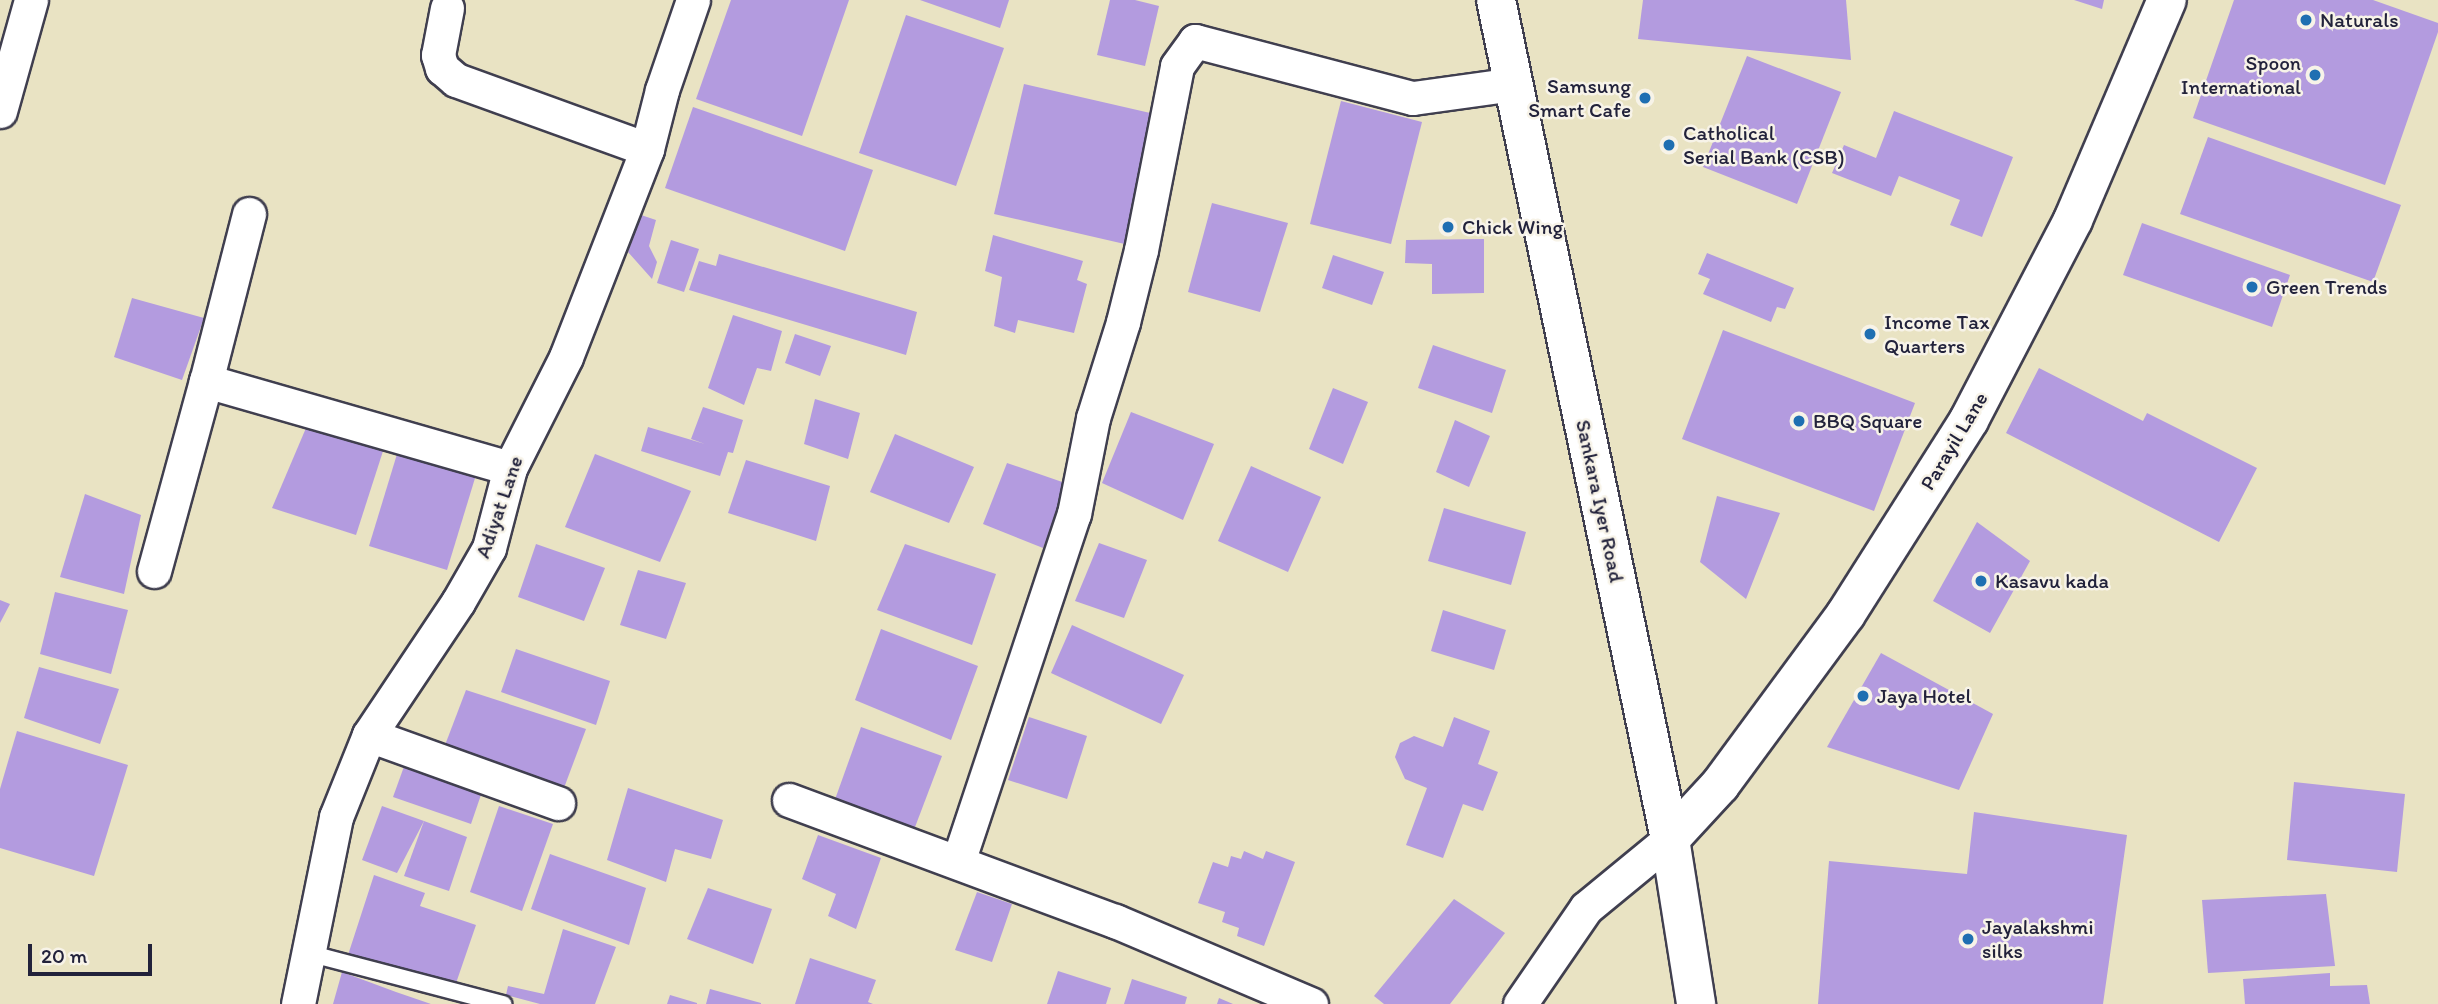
<!DOCTYPE html>
<html>
<head>
<meta charset="utf-8">
<style>
  body { margin:0 }
  #map { position:relative; width:2438px; height:1004px; overflow:hidden; background:#e9e3c3; font-family:Itim,sans-serif }
  div>[style] { position:absolute }
  [style*='--x'] { left:calc(var(--x)*1px); top:calc(var(--y)*1px); width:calc(var(--w)*1px); rotate:calc(var(--a)*1deg) }
  .building>* { inset:0; background:#b39bdf }
  .roads { filter:drop-shadow(2px 0 #403f4f) drop-shadow(-2px 0 #403f4f) drop-shadow(0 2px #403f4f) drop-shadow(0 -2px #403f4f) }
  .service>* { height:16px; margin:-8px; padding:0 8px; transform-origin:8px; border-radius:8px; background:#fff }
  .minor>* { height:33px; margin:-16.5px; padding:0 16.5px; transform-origin:16.5px; border-radius:16.5px; background:#fff }
  .secondary>* { height:38px; margin:-19px; padding:0 19px; transform-origin:19px; border-radius:19px; background:#fff }
  .primary>* { height:38px; margin:-19px; padding:0 19px; transform-origin:19px; border-radius:19px; background:#fff }
  .dots>* { width:19px; height:19px; translate:-50% -50%; box-sizing:border-box; border:4px solid #f7f3e8; border-radius:50% }
  span { translate:-50% -50%; white-space:nowrap; text-align:center; line-height:1.15; -webkit-text-stroke:5px #f7f3e8; paint-order:stroke }
  .poi-label { font-size:21px; color:#22223b }
  .left { translate:0 -50%; text-align:left }
  .right { translate:-100% -50%; text-align:right }
  .street-label { font-size:21px; color:#22223b }
  .scale { position:absolute; left:28px; top:944px; width:124px; height:32px; box-sizing:border-box; border:4px solid #22223b; border-top:0; padding-left:9px; font-size:21px; line-height:24px; white-space:nowrap; color:#22223b; -webkit-text-stroke:5px #f7f3e8; paint-order:stroke }
</style>
</head>
<body>
<div id="map">
  <div class="building">
    <i style="clip-path:polygon(731px 0,849px 0,802px 136px,696px 99px)"></i>
    <i style="clip-path:polygon(920px 0,1009px 0,1000px 28px)"></i>
    <i style="clip-path:polygon(1110px 0,1135px 0,1159px 6px,1145px 66px,1097px 55px)"></i>
    <i style="clip-path:polygon(1643px 0,1846px 0,1851px 60px,1638px 39px)"></i>
    <i style="clip-path:polygon(2074px 0,2104px 0,2102px 9px)"></i>
    <i style="clip-path:polygon(2234px 0,2373px 0,2438px 23px,2438px 32px,2385px 185px,2193px 118px)"></i>
    <i style="clip-path:polygon(906px 15px,1004px 48px,956px 186px,859px 153px)"></i>
    <i style="clip-path:polygon(1747px 56px,1841px 92px,1797px 204px,1703px 167px)"></i>
    <i style="clip-path:polygon(1024px 84px,1159px 115px,1129px 245px,994px 214px)"></i>
    <i style="clip-path:polygon(1341px 101px,1422px 122px,1391px 244px,1310px 224px)"></i>
    <i style="clip-path:polygon(693px 107px,873px 170px,845px 251px,665px 188px)"></i>
    <i style="clip-path:polygon(1894px 111px,2013px 157px,1982px 237px,1950px 225px,1960px 200px,1899px 176px,1891px 196px,1832px 173px,1844px 145px,1876px 158px)"></i>
    <i style="clip-path:polygon(2208px 137px,2401px 205px,2373px 282px,2180px 214px)"></i>
    <i style="clip-path:polygon(1212px 203px,1288px 223px,1260px 312px,1188px 292px)"></i>
    <i style="clip-path:polygon(641px 215px,656px 220px,649px 246px,657px 262px,652px 279px,628px 252px)"></i>
    <i style="clip-path:polygon(2142px 223px,2290px 275px,2272px 327px,2123px 275px)"></i>
    <i style="clip-path:polygon(993px 235px,1083px 261px,1077px 280px,1087px 284px,1074px 333px,1018px 320px,1015px 333px,994px 326px,1002px 277px,985px 271px)"></i>
    <i style="clip-path:polygon(1484px 239px,1484px 293px,1432px 294px,1432px 264px,1405px 263px,1406px 240px)"></i>
    <i style="clip-path:polygon(671px 240px,699px 249px,684px 292px,657px 283px)"></i>
    <i style="clip-path:polygon(1707px 253px,1794px 288px,1785px 309px,1777px 307px,1771px 322px,1703px 294px,1710px 279px,1698px 274px)"></i>
    <i style="clip-path:polygon(719px 254px,917px 312px,906px 355px,689px 290px,699px 261px,716px 266px)"></i>
    <i style="clip-path:polygon(1333px 255px,1384px 272px,1372px 305px,1322px 288px)"></i>
    <i style="clip-path:polygon(132px 298px,204px 318px,182px 380px,114px 357px)"></i>
    <i style="clip-path:polygon(733px 315px,782px 331px,771px 371px,757px 368px,744px 405px,708px 388px)"></i>
    <i style="clip-path:polygon(1723px 330px,1915px 403px,1874px 511px,1682px 439px)"></i>
    <i style="clip-path:polygon(795px 334px,831px 346px,820px 376px,785px 363px)"></i>
    <i style="clip-path:polygon(1433px 345px,1506px 370px,1492px 413px,1418px 388px)"></i>
    <i style="clip-path:polygon(2039px 368px,2143px 421px,2147px 413px,2257px 468px,2219px 542px,2006px 433px)"></i>
    <i style="clip-path:polygon(1333px 388px,1368px 402px,1343px 464px,1309px 449px)"></i>
    <i style="clip-path:polygon(815px 399px,860px 413px,848px 459px,804px 444px)"></i>
    <i style="clip-path:polygon(703px 407px,743px 420px,733px 453px,728px 452px,720px 476px,641px 451px,648px 427px,705px 444px,691px 439px)"></i>
    <i style="clip-path:polygon(1131px 412px,1214px 444px,1183px 520px,1102px 483px)"></i>
    <i style="clip-path:polygon(1455px 420px,1490px 436px,1469px 487px,1436px 472px)"></i>
    <i style="clip-path:polygon(306px 428px,384px 448px,356px 535px,272px 508px)"></i>
    <i style="clip-path:polygon(895px 434px,974px 467px,949px 523px,870px 492px)"></i>
    <i style="clip-path:polygon(401px 441px,479px 465px,447px 570px,369px 546px)"></i>
    <i style="clip-path:polygon(595px 454px,691px 491px,660px 562px,565px 527px)"></i>
    <i style="clip-path:polygon(746px 460px,830px 486px,816px 541px,728px 513px)"></i>
    <i style="clip-path:polygon(1007px 463px,1068px 484px,1043px 548px,983px 524px)"></i>
    <i style="clip-path:polygon(1251px 466px,1321px 497px,1288px 572px,1218px 541px)"></i>
    <i style="clip-path:polygon(85px 494px,141px 515px,124px 594px,60px 577px)"></i>
    <i style="clip-path:polygon(1717px 496px,1780px 513px,1746px 599px,1700px 562px)"></i>
    <i style="clip-path:polygon(1444px 508px,1526px 532px,1511px 585px,1428px 561px)"></i>
    <i style="clip-path:polygon(1977px 522px,2030px 561px,1990px 633px,1933px 601px)"></i>
    <i style="clip-path:polygon(1099px 543px,1147px 560px,1124px 618px,1075px 601px)"></i>
    <i style="clip-path:polygon(536px 544px,605px 568px,584px 621px,518px 597px)"></i>
    <i style="clip-path:polygon(905px 544px,996px 574px,972px 645px,877px 610px)"></i>
    <i style="clip-path:polygon(638px 570px,686px 583px,666px 639px,620px 625px)"></i>
    <i style="clip-path:polygon(55px 592px,128px 610px,111px 674px,40px 654px)"></i>
    <i style="clip-path:polygon(0 600px,10px 604px,0 623px)"></i>
    <i style="clip-path:polygon(1443px 610px,1506px 630px,1494px 670px,1431px 651px)"></i>
    <i style="clip-path:polygon(1072px 625px,1184px 675px,1161px 724px,1051px 673px)"></i>
    <i style="clip-path:polygon(881px 629px,978px 666px,951px 740px,855px 700px)"></i>
    <i style="clip-path:polygon(516px 649px,610px 681px,596px 725px,501px 692px)"></i>
    <i style="clip-path:polygon(1881px 653px,1993px 714px,1959px 790px,1827px 747px)"></i>
    <i style="clip-path:polygon(39px 667px,119px 689px,100px 744px,24px 718px)"></i>
    <i style="clip-path:polygon(466px 690px,586px 729px,561px 796px,442px 753px)"></i>
    <i style="clip-path:polygon(1029px 717px,1087px 736px,1067px 799px,1008px 780px)"></i>
    <i style="clip-path:polygon(1454px 717px,1490px 731px,1478px 764px,1498px 772px,1483px 811px,1463px 804px,1443px 858px,1406px 845px,1427px 788px,1405px 779px,1395px 757px,1400px 743px,1414px 736px,1443px 747px)"></i>
    <i style="clip-path:polygon(861px 727px,942px 756px,912px 835px,833px 805px)"></i>
    <i style="clip-path:polygon(17px 731px,128px 765px,94px 876px,0 848px,0 789px)"></i>
    <i style="clip-path:polygon(406px 761px,484px 786px,471px 824px,393px 797px)"></i>
    <i style="clip-path:polygon(2294px 782px,2405px 794px,2397px 872px,2287px 860px)"></i>
    <i style="clip-path:polygon(628px 788px,723px 820px,711px 859px,675px 849px,666px 882px,607px 860px)"></i>
    <i style="clip-path:polygon(382px 806px,424px 821px,397px 873px,362px 860px)"></i>
    <i style="clip-path:polygon(499px 806px,553px 824px,522px 911px,470px 892px)"></i>
    <i style="clip-path:polygon(1974px 812px,2127px 835px,2103px 1004px,1818px 1004px,1829px 861px,1967px 874px)"></i>
    <i style="clip-path:polygon(424px 821px,467px 837px,449px 891px,404px 876px)"></i>
    <i style="clip-path:polygon(818px 835px,881px 858px,856px 929px,828px 916px,836px 894px,802px 879px)"></i>
    <i style="clip-path:polygon(1244px 851px,1263px 859px,1266px 851px,1295px 862px,1264px 946px,1237px 936px,1239px 928px,1222px 922px,1225px 912px,1198px 903px,1213px 862px,1228px 867px,1231px 856px,1241px 859px)"></i>
    <i style="clip-path:polygon(550px 854px,646px 888px,629px 945px,531px 909px)"></i>
    <i style="clip-path:polygon(374px 875px,425px 893px,420px 906px,476px 925px,454px 989px,348px 955px)"></i>
    <i style="clip-path:polygon(708px 888px,772px 909px,753px 964px,687px 939px)"></i>
    <i style="clip-path:polygon(977px 892px,1012px 904px,992px 962px,955px 950px)"></i>
    <i style="clip-path:polygon(2326px 894px,2335px 966px,2208px 973px,2202px 900px)"></i>
    <i style="clip-path:polygon(1454px 899px,1505px 933px,1450px 1004px,1384px 1004px,1374px 996px)"></i>
    <i style="clip-path:polygon(563px 929px,616px 947px,595px 1004px,540px 1004px,506px 995px,508px 986px,544px 994px)"></i>
    <i style="clip-path:polygon(810px 958px,876px 980px,868px 1002px,873px 1004px,795px 1004px)"></i>
    <i style="clip-path:polygon(1058px 971px,1111px 988px,1106px 1004px,1047px 1004px)"></i>
    <i style="clip-path:polygon(342px 972px,396px 992px,431px 1004px,333px 1004px)"></i>
    <i style="clip-path:polygon(2330px 973px,2330px 986px,2367px 985px,2370px 1004px,2245px 1004px,2243px 979px)"></i>
    <i style="clip-path:polygon(1132px 979px,1187px 997px,1185px 1004px,1124px 1004px)"></i>
    <i style="clip-path:polygon(710px 989px,761px 1003px,761px 1004px,706px 1004px)"></i>
    <i style="clip-path:polygon(670px 995px,697px 1003px,697px 1004px,667px 1004px)"></i>
    <i style="clip-path:polygon(1219px 998px,1233px 1004px,1217px 1004px)"></i>
  </div>
  <div class="roads">
    <div class="service">
      <i style="--x:308;--y:953;--w:202;--a:14.7"></i>
    </div>
    <div class="minor">
      <i style="--x:447;--y:8;--w:48;--a:100.8"></i>
      <i style="--x:438;--y:55;--w:14;--a:73"></i>
      <i style="--x:442;--y:68;--w:18;--a:41"></i>
      <i style="--x:456;--y:80;--w:203;--a:19.9"></i>
      <i style="--x:0;--y:111;--w:115;--a:-74.4"></i>
      <i style="--x:249;--y:214;--w:172;--a:104.4"></i>
      <i style="--x:206;--y:381;--w:316;--a:16"></i>
      <i style="--x:154;--y:571;--w:197;--a:-74.7"></i>
      <i style="--x:369;--y:735;--w:201;--a:19.8"></i>
      <i style="--x:789;--y:800;--w:348;--a:20.4"></i>
      <i style="--x:1115;--y:921;--w:213;--a:23"></i>
      <i style="--x:958;--y:862;--w:367;--a:-71.6"></i>
      <i style="--x:1074;--y:514;--w:98;--a:-78.8"></i>
      <i style="--x:1093;--y:418;--w:101;--a:-72.6"></i>
      <i style="--x:1123;--y:322;--w:74;--a:-76"></i>
      <i style="--x:1141;--y:250;--w:187;--a:-78.9"></i>
      <i style="--x:1177;--y:66;--w:31;--a:-54"></i>
      <i style="--x:1195;--y:41;--w:225;--a:14.7"></i>
      <i style="--x:1413;--y:98;--w:102;--a:-7.9"></i>
      <i style="--x:298;--y:1004;--w:191;--a:-78.5"></i>
      <i style="--x:336;--y:817;--w:88;--a:-68.1"></i>
      <i style="--x:369;--y:735;--w:160;--a:-56.2"></i>
      <i style="--x:458;--y:602;--w:62;--a:-60.1"></i>
      <i style="--x:489;--y:548;--w:83;--a:-75.3"></i>
      <i style="--x:510;--y:468;--w:124;--a:-63.2"></i>
      <i style="--x:566;--y:357;--w:223;--a:-68.7"></i>
      <i style="--x:647;--y:149;--w:61;--a:-75.7"></i>
      <i style="--x:662;--y:90;--w:95;--a:-71"></i>
      <i style="--x:1520;--y:1004;--w:116;--a:-55.5"></i>
      <i style="--x:1586;--y:908;--w:109;--a:-39.4"></i>
    </div>
    <div class="secondary">
      <i style="--x:1670;--y:839;--w:74;--a:-47.2"></i>
      <i style="--x:1720;--y:785;--w:212;--a:-53.6"></i>
      <i style="--x:1846;--y:614;--w:230;--a:-57.6"></i>
      <i style="--x:1969;--y:420;--w:225;--a:-62.5"></i>
      <i style="--x:2073;--y:220;--w:239;--a:-66.9"></i>
    </div>
    <div class="primary">
      <i style="--x:1496;--y:0;--w:857;--a:78.28"></i>
      <i style="--x:1670;--y:839;--w:167;--a:81"></i>
    </div>
  </div>
  <div class="dots">
    <i style="left:2306px;top:20px;background:#1f6fb2"></i>
    <i style="left:2315px;top:75px;background:#1f6fb2"></i>
    <i style="left:1645px;top:98px;background:#1f6fb2"></i>
    <i style="left:1669px;top:145px;background:#1f6fb2"></i>
    <i style="left:1448px;top:227px;background:#1f6fb2"></i>
    <i style="left:2252px;top:287px;background:#1f6fb2"></i>
    <i style="left:1870px;top:334px;background:#1f6fb2"></i>
    <i style="left:1799px;top:421px;background:#1f6fb2"></i>
    <i style="left:1981px;top:581px;background:#1f6fb2"></i>
    <i style="left:1863px;top:696px;background:#1f6fb2"></i>
    <i style="left:1968px;top:939px;background:#1f6fb2"></i>
  </div>
  <div class="poi-label">
    <span class="left" style="left:2320px;top:20px">Naturals</span>
    <span class="right" style="left:2301px;top:75px">Spoon<br>International</span>
    <span class="right" style="left:1631px;top:98px">Samsung<br>Smart Cafe</span>
    <span class="left" style="left:1683px;top:145px">Catholical<br>Serial Bank (CSB)</span>
    <span class="left" style="left:1462px;top:227px">Chick Wing</span>
    <span class="left" style="left:2266px;top:287px">Green Trends</span>
    <span class="left" style="left:1884px;top:334px">Income Tax<br>Quarters</span>
    <span class="left" style="left:1813px;top:421px">BBQ Square</span>
    <span class="left" style="left:1995px;top:581px">Kasavu kada</span>
    <span class="left" style="left:1877px;top:696px">Jaya Hotel</span>
    <span class="left" style="left:1982px;top:939px">Jayalakshmi<br>silks</span>
  </div>
  <div class="street-label">
    <span style="left:1954px;top:441px;rotate:-59deg">Parayil Lane</span>
    <span style="left:1600px;top:501px;rotate:78deg">Sankara Iyer Road</span>
    <span style="left:499px;top:507px;rotate:-71deg">Adiyat Lane</span>
  </div>
  <div class="scale">20 m</div>
</div>
</body>
</html>
